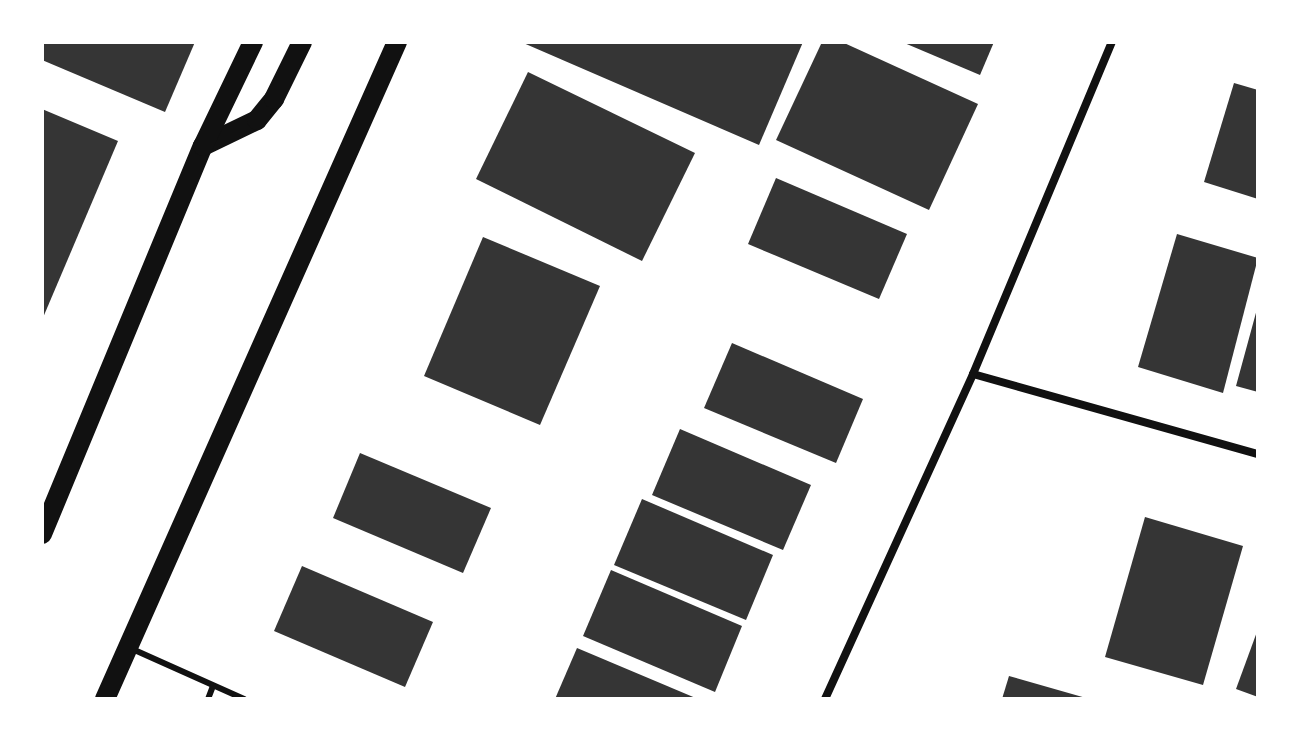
<!DOCTYPE html>
<html>
<head>
<meta charset="utf-8">
<style>
  body { margin:0 }
  #map { position:relative; width:1300px; height:741px; overflow:hidden; background:#fff; font-family:Figtree,sans-serif }
  div>[style] { position:absolute }
  [style*='--x'] { left:calc(var(--x)*1px); top:calc(var(--y)*1px); width:calc(var(--w)*1px); rotate:calc(var(--a)*1deg) }
  .building>* { inset:0; background:#353535 }
  .service>* { height:6px; margin:-3px; padding:0 3px; transform-origin:3px; border-radius:3px; background:#111 }
  .minor>* { height:8px; margin:-4px; padding:0 4px; transform-origin:4px; border-radius:4px; background:#111 }
  .primary>* { height:20px; margin:-10px; padding:0 10px; transform-origin:10px; border-radius:10px; background:#111 }
  span { translate:-50% -50%; white-space:nowrap; text-align:center; line-height:1.15; -webkit-text-stroke:8px #fff; paint-order:stroke }
  .frame { position:absolute; inset:0; border:44px solid #fff; pointer-events:none }
</style>
</head>
<body>
<div id="map">
  <div class="building">
    <i style="clip-path:polygon(42px 42px,195px 42px,165px 112px,42px 60px)"></i>
    <i style="clip-path:polygon(521px 42px,803px 42px,759px 145px)"></i>
    <i style="clip-path:polygon(822px 42px,842px 42px,978px 104px,929px 210px,776px 140px)"></i>
    <i style="clip-path:polygon(902px 42px,994px 42px,980px 75px)"></i>
    <i style="clip-path:polygon(528px 72px,695px 153px,642px 261px,476px 179px)"></i>
    <i style="clip-path:polygon(1234px 83px,1258px 90px,1258px 199px,1204px 182px)"></i>
    <i style="clip-path:polygon(42px 109px,118px 141px,42px 320px)"></i>
    <i style="clip-path:polygon(776px 178px,907px 234px,879px 299px,748px 244px)"></i>
    <i style="clip-path:polygon(1177px 234px,1258px 258px,1223px 393px,1138px 367px)"></i>
    <i style="clip-path:polygon(483px 237px,600px 286px,540px 425px,424px 376px)"></i>
    <i style="clip-path:polygon(1257px 309px,1258px 309px,1258px 392px,1236px 386px)"></i>
    <i style="clip-path:polygon(732px 343px,863px 399px,836px 463px,704px 408px)"></i>
    <i style="clip-path:polygon(680px 429px,811px 485px,783px 550px,652px 495px)"></i>
    <i style="clip-path:polygon(360px 453px,491px 508px,463px 573px,333px 518px)"></i>
    <i style="clip-path:polygon(642px 499px,773px 555px,746px 620px,614px 565px)"></i>
    <i style="clip-path:polygon(1145px 517px,1243px 546px,1203px 685px,1105px 657px)"></i>
    <i style="clip-path:polygon(302px 566px,433px 622px,405px 687px,274px 631px)"></i>
    <i style="clip-path:polygon(611px 570px,742px 626px,715px 692px,583px 636px)"></i>
    <i style="clip-path:polygon(1258px 629px,1258px 697px,1236px 689px)"></i>
    <i style="clip-path:polygon(577px 648px,698px 699px,555px 699px)"></i>
    <i style="clip-path:polygon(1009px 676px,1086px 698px,1086px 699px,1002px 699px)"></i>
  </div>
  <div class="service">
    <i style="--x:130;--y:648;--w:125;--a:24.1"></i>
    <i style="--x:208;--y:699;--w:14;--a:-69"></i>
  </div>
  <div class="minor">
    <i style="--x:973;--y:374;--w:296;--a:15.7"></i>
    <i style="--x:825;--y:699;--w:357;--a:-65.5"></i>
    <i style="--x:973;--y:374;--w:360;--a:-67.3"></i>
  </div>
  <div class="primary">
    <i style="--x:203;--y:146;--w:60;--a:-25.7"></i>
    <i style="--x:257;--y:120;--w:27;--a:-51"></i>
    <i style="--x:274;--y:99;--w:64;--a:-63.8"></i>
    <i style="--x:42;--y:534;--w:420;--a:-67.5"></i>
    <i style="--x:203;--y:146;--w:115;--a:-64.3"></i>
    <i style="--x:105;--y:699;--w:719;--a:-66.04"></i>
  </div>
  <div class="frame"></div>
</div>
</body>
</html>
